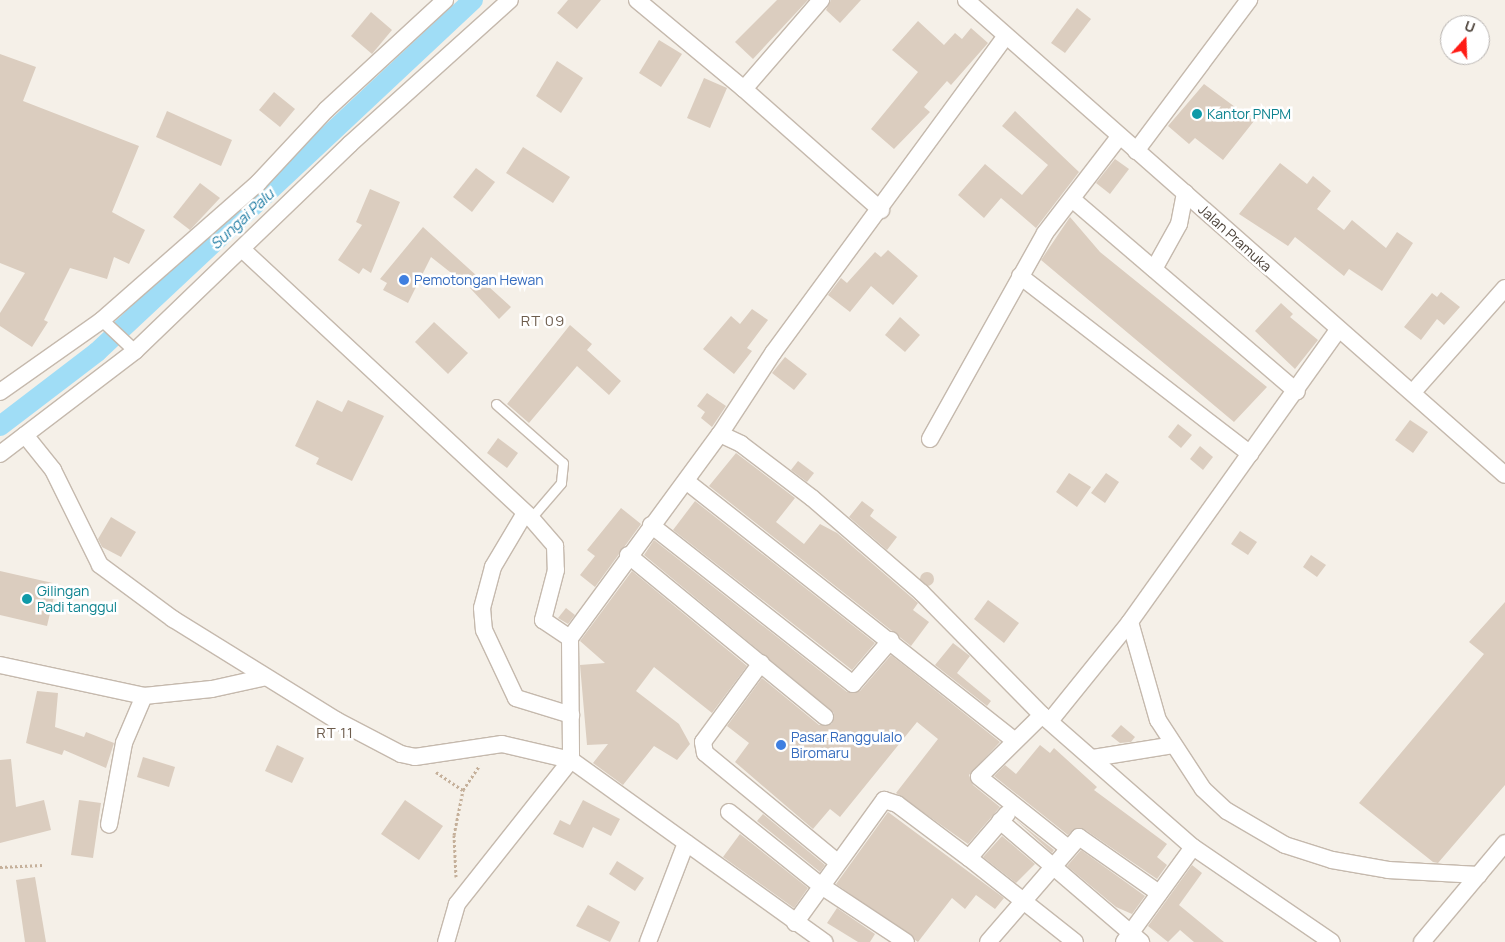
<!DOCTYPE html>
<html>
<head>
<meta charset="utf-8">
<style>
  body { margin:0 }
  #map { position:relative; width:1505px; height:942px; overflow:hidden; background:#f5f0e8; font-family:Manrope,sans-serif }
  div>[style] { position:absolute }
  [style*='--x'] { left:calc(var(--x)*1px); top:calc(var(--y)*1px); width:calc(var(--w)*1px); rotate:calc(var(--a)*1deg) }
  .canal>* { height:20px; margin:-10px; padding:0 10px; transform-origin:10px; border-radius:10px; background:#a0ddf6 }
  .building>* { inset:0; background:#dbcdbf }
  .round { border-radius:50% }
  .path>* { height:3px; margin-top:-1.5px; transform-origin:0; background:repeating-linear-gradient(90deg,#c5b09a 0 2.5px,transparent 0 5px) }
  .roads { filter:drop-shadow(1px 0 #c5b9ad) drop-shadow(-1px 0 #c5b9ad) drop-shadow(0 1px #c5b9ad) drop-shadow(0 -1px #c5b9ad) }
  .service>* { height:9px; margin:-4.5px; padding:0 4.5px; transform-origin:4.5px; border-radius:4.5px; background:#fff }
  .pedestrian>* { height:12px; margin:-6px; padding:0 6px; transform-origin:6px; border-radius:6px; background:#fff }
  .minor>* { height:16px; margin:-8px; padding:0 8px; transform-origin:8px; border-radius:8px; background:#fff }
  .dots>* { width:14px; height:14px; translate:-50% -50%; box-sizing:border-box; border:2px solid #fff; border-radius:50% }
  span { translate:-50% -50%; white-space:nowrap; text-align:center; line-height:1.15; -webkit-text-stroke:5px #fff; paint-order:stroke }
  .culture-label { font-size:14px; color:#0d838f }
  .left { translate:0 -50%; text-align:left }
  .street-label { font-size:14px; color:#493f36 }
  .shop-label { font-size:14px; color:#366cbe }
  .water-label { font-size:15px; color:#227ea5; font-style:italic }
  .neighbourhood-label { font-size:15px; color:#6d5c4c; letter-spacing:1px }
  .north { position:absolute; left:1440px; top:15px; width:50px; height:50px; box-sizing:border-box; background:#fff; border:1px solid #b6b2af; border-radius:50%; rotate:20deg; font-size:14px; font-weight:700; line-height:20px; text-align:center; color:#493f36 }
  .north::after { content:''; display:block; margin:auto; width:18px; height:22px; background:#ff1c15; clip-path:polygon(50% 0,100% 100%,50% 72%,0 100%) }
</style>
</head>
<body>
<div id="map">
  <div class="canal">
    <i style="--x:0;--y:426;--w:122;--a:-37.3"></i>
    <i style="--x:97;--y:352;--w:515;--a:-43.11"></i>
  </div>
  <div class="building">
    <i style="clip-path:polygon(568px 0,601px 0,577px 29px,557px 13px)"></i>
    <i style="clip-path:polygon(777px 0,808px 0,753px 59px,735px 42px)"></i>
    <i style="clip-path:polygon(831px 0,861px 0,840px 23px,826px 10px)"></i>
    <i style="clip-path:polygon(1077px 8px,1091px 19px,1065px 53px,1051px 43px)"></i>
    <i style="clip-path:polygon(371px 12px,392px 30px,372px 54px,351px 36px)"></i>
    <i style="clip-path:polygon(918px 21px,944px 45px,955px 33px,962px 39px,971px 28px,988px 43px,951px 85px,947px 81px,924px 107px,930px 112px,894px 149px,871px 129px,918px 72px,892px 50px)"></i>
    <i style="clip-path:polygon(659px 40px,682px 54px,661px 87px,639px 73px)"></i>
    <i style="clip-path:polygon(0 54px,36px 67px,23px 101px,139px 146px,112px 212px,145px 230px,129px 264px,114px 257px,107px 279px,70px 268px,44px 320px,48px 322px,32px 347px,0 326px,0 313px,25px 273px,0 263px)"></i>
    <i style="clip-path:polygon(557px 61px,583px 78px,561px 113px,536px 96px)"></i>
    <i style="clip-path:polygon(704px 78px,727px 88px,710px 128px,687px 118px)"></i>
    <i style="clip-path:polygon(1204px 84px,1254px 121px,1223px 160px,1195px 138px,1189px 144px,1168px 126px)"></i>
    <i style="clip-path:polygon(274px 92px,295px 109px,280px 127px,259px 110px)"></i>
    <i style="clip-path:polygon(167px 111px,232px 140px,221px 166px,156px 137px)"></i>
    <i style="clip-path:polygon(1015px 111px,1079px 172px,1036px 228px,1001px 198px,984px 218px,958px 195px,985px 164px,1022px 195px,1048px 165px,1002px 126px)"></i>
    <i style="clip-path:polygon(523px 147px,570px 177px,553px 203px,506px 173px)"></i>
    <i style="clip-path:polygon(1115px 159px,1129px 169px,1110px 194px,1096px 183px)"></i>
    <i style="clip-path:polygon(1280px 163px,1307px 184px,1313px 176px,1331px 191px,1317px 209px,1344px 230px,1352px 220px,1386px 248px,1397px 232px,1413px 243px,1382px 291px,1349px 269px,1344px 276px,1295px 237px,1288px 246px,1239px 214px)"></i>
    <i style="clip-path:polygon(476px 168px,495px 182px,472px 212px,453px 197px)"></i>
    <i style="clip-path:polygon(200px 183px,220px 198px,190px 230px,173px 217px)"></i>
    <i style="clip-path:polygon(370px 189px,400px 202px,371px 273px,363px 268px,359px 274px,338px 260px,362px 225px,356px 222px)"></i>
    <i style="clip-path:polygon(1070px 217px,1100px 252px,1267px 387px,1234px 422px,1041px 260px)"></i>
    <i style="clip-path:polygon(423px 227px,511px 307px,499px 319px,469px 287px,431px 257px,408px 303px,383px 290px,387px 283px,380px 279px)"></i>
    <i style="clip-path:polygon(888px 250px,918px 276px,893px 305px,871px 286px,850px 312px,828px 295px,841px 278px,847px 283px,875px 252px,881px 257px)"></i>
    <i style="clip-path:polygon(1441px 292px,1460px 307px,1444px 325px,1437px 319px,1421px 340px,1404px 327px,1432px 293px,1437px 297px)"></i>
    <i style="clip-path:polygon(1281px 303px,1293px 314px,1290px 317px,1318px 340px,1295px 369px,1255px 331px)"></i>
    <i style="clip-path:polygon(752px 309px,768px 320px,747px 348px,752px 351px,734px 374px,703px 349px,731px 316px,740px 324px)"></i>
    <i style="clip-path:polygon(900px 317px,920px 335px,905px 352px,885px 335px)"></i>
    <i style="clip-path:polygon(434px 322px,468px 353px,448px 374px,415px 342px)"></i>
    <i style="clip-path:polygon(570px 325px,592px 344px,587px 350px,621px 381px,609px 395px,577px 366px,529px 423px,507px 404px)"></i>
    <i style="clip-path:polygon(785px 357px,807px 374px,794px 390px,772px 373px)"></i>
    <i style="clip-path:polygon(707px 393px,726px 406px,712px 427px,701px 418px,705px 412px,697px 406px)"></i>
    <i style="clip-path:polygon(317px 400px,342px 412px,348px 400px,384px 416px,352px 481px,316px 464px,319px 458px,295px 446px)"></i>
    <i style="clip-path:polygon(1410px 420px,1428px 432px,1413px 453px,1395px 440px)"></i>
    <i style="clip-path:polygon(1178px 424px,1192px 435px,1181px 448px,1168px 437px)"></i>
    <i style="clip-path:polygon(498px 438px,518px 453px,507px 468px,487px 453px)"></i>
    <i style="clip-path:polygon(1200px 446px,1213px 457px,1203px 470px,1190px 459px)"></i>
    <i style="clip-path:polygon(736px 453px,795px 498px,776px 522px,804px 544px,820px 524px,837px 533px,918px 603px,913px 610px,929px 622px,911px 646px,709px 486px)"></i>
    <i style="clip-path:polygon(798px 461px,814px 473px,807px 482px,791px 470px)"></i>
    <i style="clip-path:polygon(1069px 473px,1091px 487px,1077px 507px,1056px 492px)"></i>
    <i style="clip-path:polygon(1106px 473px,1119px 482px,1105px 503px,1091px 493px)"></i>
    <i style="clip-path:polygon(695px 501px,875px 643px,852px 670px,673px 530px)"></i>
    <i style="clip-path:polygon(862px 501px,874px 510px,870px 516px,897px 537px,887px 550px,849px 517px)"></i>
    <i style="clip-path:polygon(621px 508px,641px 524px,595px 587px,580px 575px,595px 556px,587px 550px)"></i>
    <i style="clip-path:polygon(111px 517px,136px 532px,121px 557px,102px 547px,98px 539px)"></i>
    <i style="clip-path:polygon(1240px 531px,1257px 542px,1248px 555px,1231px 544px)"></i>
    <i style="clip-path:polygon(654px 540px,847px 692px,860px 691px,891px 655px,1000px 742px,969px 775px,973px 785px,1000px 807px,968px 844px,896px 793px,938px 739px,917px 722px,840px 817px,830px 809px,813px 829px,735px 762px,749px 743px,727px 726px,762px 678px,819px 725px,832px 724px,834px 713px,644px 555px)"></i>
    <i style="clip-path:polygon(1311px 555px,1326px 565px,1317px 577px,1303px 567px)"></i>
    <i style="clip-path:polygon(0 571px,57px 584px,47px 626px,0 615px)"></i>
    <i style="clip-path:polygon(632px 571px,747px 666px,712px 713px,654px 667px,636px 691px,679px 724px,690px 744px,677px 760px,654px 746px,623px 785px,593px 763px,608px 744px,587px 745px,580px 665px,605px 663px,580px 641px)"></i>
    <i class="round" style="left:920px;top:572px;width:14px;height:14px"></i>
    <i style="clip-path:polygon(988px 600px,1019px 623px,1004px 643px,974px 619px)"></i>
    <i style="clip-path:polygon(1505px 602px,1505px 785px,1438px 863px,1433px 862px,1359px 803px,1484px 654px,1469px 642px)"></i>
    <i style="clip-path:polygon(566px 608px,575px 615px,568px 624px,558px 618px)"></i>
    <i style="clip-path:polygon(953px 643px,970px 656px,957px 673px,991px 701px,987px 706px,935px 665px)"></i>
    <i style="clip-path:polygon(37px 691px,58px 693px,55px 727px,84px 737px,86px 732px,114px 743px,106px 768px,64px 750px,62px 755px,26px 743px)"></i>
    <i style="clip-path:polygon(1121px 725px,1135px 737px,1131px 742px,1120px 743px,1111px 736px)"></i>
    <i style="clip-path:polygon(277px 745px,304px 758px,292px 783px,265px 771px)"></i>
    <i style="clip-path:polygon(1040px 745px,1050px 753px,1054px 748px,1097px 787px,1094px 790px,1167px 844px,1157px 857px,1167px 865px,1157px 879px,1084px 829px,1076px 828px,1068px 835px,994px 776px,1005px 765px,1016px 774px)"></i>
    <i style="clip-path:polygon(143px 757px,175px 767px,169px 787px,137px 777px)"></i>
    <i style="clip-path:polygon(11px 759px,16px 807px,44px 800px,51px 830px,0 843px,0 760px)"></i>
    <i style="clip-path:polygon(79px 800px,101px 803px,93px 858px,71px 855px)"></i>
    <i style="clip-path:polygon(405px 800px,443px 826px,419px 860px,381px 834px)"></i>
    <i style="clip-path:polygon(583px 800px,620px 819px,611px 836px,593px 827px,583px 848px,553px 834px,560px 820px,570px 825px)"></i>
    <i style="clip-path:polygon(888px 812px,1004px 898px,995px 909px,976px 895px,965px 909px,952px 898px,918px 942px,836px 884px)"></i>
    <i style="clip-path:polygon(763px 814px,825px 865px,820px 872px,757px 821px)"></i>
    <i style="clip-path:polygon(1015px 819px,1054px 850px,1052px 853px)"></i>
    <i style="clip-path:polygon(740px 834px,808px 888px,794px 908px,723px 857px)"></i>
    <i style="clip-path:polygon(1002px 836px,1035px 864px,1016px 883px,983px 857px)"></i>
    <i style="clip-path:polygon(1081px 850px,1145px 896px,1132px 914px,1116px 907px,1067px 866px)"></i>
    <i style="clip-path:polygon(617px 861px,644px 878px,635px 891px,609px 874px)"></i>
    <i style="clip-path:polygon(1192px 865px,1202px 873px,1179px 905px,1224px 942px,1194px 942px,1180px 930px,1168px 942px,1148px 926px)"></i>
    <i style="clip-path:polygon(35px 877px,46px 942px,25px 942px,16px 880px)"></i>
    <i style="clip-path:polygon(588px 905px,620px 922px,610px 942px,576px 926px)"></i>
    <i style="clip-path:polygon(837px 908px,875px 934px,870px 942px,858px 942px,827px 923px)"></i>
  </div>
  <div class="path">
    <i style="--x:436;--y:772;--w:32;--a:34"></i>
    <i style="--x:0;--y:867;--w:42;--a:-2.7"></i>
    <i style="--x:456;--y:877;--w:42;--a:-92.7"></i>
    <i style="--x:454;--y:835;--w:46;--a:-78.7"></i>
    <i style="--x:463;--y:790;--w:30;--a:-56"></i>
  </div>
  <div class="roads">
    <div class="service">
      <i style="--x:496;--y:404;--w:89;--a:41.4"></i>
      <i style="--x:563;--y:463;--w:20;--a:96"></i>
      <i style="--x:561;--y:483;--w:46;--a:130.6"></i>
    </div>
    <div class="pedestrian">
      <i style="--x:102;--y:320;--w:45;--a:43.2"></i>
    </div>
    <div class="minor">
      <i style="--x:637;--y:0;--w:139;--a:39.8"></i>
      <i style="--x:744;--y:89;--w:118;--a:-49.1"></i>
      <i style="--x:966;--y:0;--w:718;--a:41.39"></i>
      <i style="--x:744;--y:89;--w:183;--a:41.5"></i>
      <i style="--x:1136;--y:151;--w:189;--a:-53.2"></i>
      <i style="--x:1072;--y:199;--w:296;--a:40.6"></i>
      <i style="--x:243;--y:250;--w:393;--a:42.9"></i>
      <i style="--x:531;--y:518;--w:37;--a:49"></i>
      <i style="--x:555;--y:546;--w:24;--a:88"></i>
      <i style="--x:556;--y:570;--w:52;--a:104.6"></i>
      <i style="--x:543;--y:620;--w:32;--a:34"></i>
      <i style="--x:570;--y:638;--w:122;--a:89.5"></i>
      <i style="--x:571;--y:760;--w:312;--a:35.7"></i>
      <i style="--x:1154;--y:269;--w:51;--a:-60.9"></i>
      <i style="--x:1179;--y:224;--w:32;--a:-79"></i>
      <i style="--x:1020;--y:276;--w:291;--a:37.7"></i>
      <i style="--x:1338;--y:330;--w:359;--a:125.5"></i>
      <i style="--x:1130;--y:622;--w:102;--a:74.1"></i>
      <i style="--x:1158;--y:720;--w:82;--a:56.9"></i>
      <i style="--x:1203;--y:789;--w:33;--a:43"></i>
      <i style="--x:1227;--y:811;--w:67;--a:30.4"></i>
      <i style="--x:1285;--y:845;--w:49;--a:17.7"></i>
      <i style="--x:1332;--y:860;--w:57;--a:10.1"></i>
      <i style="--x:1388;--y:870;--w:91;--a:3.1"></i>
      <i style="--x:0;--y:392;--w:125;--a:-35.2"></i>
      <i style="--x:102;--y:320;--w:208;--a:-41.3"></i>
      <i style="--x:258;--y:183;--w:100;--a:-47"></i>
      <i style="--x:326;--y:110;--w:162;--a:-42.7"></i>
      <i style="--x:1413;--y:392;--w:139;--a:-48.5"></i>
      <i style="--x:720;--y:434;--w:97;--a:-56.8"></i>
      <i style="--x:773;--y:353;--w:393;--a:-53.7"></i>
      <i style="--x:25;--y:435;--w:45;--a:51.3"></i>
      <i style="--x:53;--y:470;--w:106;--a:63.7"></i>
      <i style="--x:100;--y:565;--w:91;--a:36.5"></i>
      <i style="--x:173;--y:619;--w:192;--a:31.8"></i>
      <i style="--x:336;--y:720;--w:73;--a:27.6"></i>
      <i style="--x:401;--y:754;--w:14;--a:12"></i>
      <i style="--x:415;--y:757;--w:88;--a:-8.5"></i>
      <i style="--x:502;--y:744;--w:71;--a:13.1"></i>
      <i style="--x:571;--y:760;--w:184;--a:128.4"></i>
      <i style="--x:457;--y:904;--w:40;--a:106"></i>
      <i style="--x:930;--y:439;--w:236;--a:-60.8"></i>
      <i style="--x:1045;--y:233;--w:121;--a:-52.4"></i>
      <i style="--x:0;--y:454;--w:170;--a:-37.3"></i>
      <i style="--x:135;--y:351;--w:298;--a:-43.9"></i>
      <i style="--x:350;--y:144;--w:215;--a:-42"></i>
      <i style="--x:686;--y:481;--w:417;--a:38.3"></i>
      <i style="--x:525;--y:513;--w:63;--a:120.7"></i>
      <i style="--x:493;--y:567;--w:42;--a:105"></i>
      <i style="--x:482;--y:608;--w:22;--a:85"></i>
      <i style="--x:484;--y:630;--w:75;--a:64.8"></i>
      <i style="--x:516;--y:698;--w:58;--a:17.2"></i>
      <i style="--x:651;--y:525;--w:257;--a:38.2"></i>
      <i style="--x:853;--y:684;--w:58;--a:-49.2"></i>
      <i style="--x:628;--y:555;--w:255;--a:39.4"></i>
      <i style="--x:570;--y:638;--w:253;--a:-53.7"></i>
      <i style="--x:720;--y:434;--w:23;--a:25"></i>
      <i style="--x:741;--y:444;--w:89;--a:37.3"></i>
      <i style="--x:812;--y:498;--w:145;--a:40.8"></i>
      <i style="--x:922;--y:593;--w:171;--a:45.5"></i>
      <i style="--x:1042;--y:715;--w:201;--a:41.2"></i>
      <i style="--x:1193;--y:847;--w:168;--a:34.4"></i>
      <i style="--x:761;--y:663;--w:98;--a:126.3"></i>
      <i style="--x:703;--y:742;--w:11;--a:80"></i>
      <i style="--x:705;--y:753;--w:170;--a:39.5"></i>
      <i style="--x:0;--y:665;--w:147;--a:12.1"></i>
      <i style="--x:144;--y:696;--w:51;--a:113.1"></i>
      <i style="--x:124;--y:743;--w:83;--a:100.4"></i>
      <i style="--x:144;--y:696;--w:68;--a:-5.9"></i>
      <i style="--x:212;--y:689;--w:55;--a:-12.5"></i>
      <i style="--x:1042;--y:715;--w:88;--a:135.5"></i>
      <i style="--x:979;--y:777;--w:114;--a:38.6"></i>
      <i style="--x:1050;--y:721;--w:127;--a:-51.1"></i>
      <i style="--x:1093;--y:758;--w:81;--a:-9.2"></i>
      <i style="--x:729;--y:812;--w:117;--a:38.7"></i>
      <i style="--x:820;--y:885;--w:103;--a:33.5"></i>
      <i style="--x:1000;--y:821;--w:186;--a:40.6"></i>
      <i style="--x:969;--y:858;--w:58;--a:-49.2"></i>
      <i style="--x:795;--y:923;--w:152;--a:-54.1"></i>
      <i style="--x:884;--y:800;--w:14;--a:17"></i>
      <i style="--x:897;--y:804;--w:90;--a:36.9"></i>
      <i style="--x:969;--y:858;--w:135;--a:38.4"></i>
      <i style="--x:648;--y:942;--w:106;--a:-69"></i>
      <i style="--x:988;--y:942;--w:139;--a:-49.1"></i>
      <i style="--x:1079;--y:837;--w:98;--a:35"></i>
      <i style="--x:1124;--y:942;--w:117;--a:-54"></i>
      <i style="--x:1422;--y:942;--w:129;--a:-50"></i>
    </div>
  </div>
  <div class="dots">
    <i style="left:1197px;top:114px;background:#0f9aa8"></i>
    <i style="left:404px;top:280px;background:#3f7fe0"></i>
    <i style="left:27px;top:599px;background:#0f9aa8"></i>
    <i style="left:781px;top:745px;background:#3f7fe0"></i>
  </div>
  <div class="culture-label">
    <span class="left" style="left:1207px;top:114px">Kantor PNPM</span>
    <span class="left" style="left:37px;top:599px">Gilingan<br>Padi tanggul</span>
  </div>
  <div class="street-label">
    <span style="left:1235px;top:238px;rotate:42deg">Jalan Pramuka</span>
  </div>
  <div class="shop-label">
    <span class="left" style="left:414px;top:280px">Pemotongan Hewan</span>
    <span class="left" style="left:791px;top:745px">Pasar Ranggulalo<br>Biromaru</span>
  </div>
  <div class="water-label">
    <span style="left:242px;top:219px;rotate:-43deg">Sungai Palu</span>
  </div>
  <div class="neighbourhood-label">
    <span style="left:543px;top:321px">RT 09</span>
    <span style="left:335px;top:733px">RT 11</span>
  </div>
  <div class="north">U</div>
</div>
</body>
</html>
